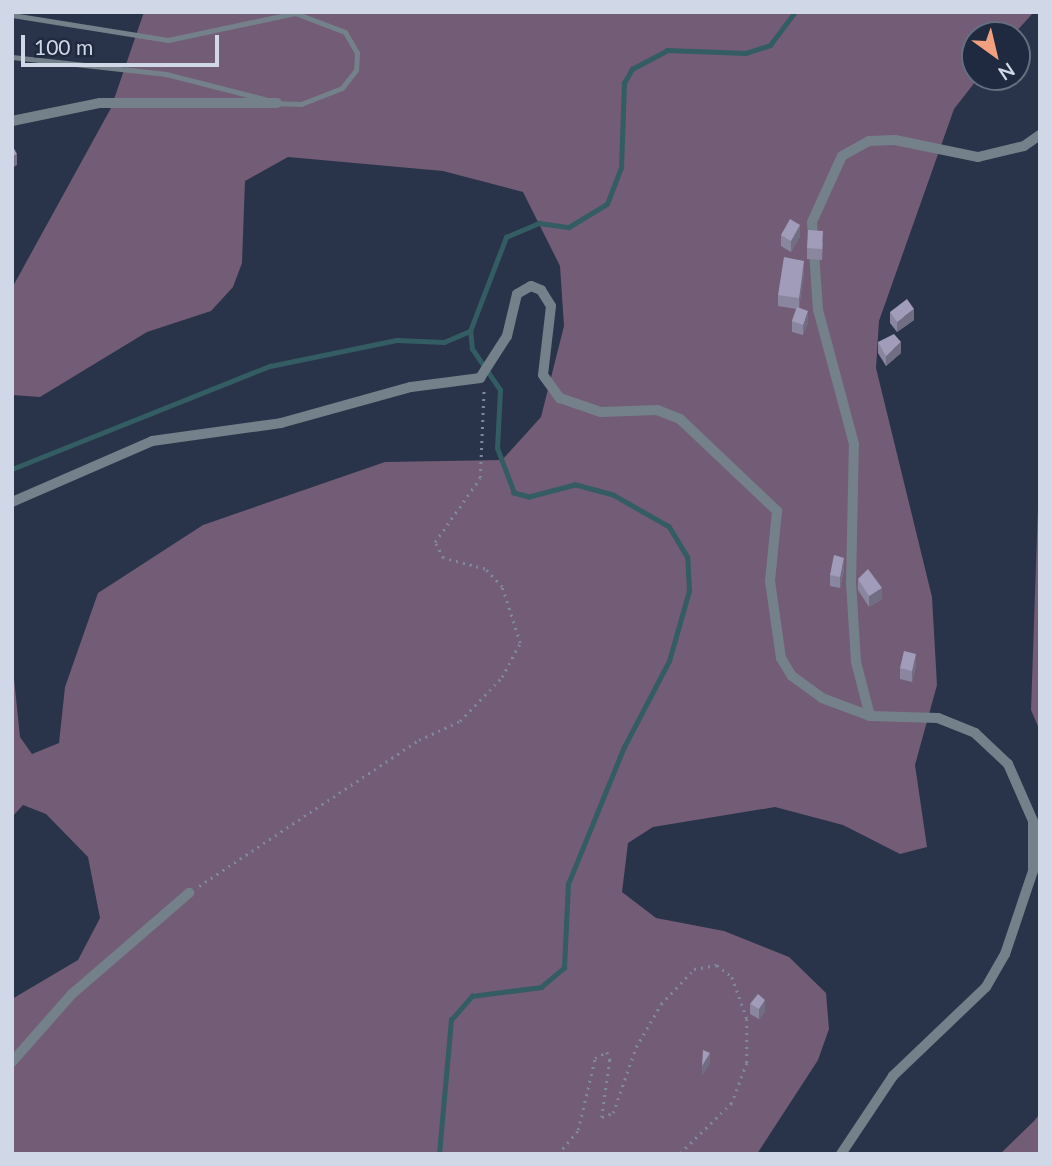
<!DOCTYPE html>
<html>
<head>
<meta charset="utf-8">
<style>
  body { margin:0 }
  #map { position:relative; width:1052px; height:1166px; overflow:hidden; background:#29334a; font-family:Lato,sans-serif }
  div>[style] { position:absolute }
  [style*='--x'] { left:calc(var(--x)*1px); top:calc(var(--y)*1px); width:calc(var(--w)*1px); rotate:calc(var(--a)*1deg) }
  .forest>* { inset:0; background:#725c76 }
  .stream>* { height:4.5px; margin:-2.25px; padding:0 2.25px; transform-origin:2.25px; border-radius:2.25px; background:#335c63 }
  .path>* { height:2.5px; margin-top:-1.25px; transform-origin:0; background:repeating-linear-gradient(90deg,#80899b 0 2px,transparent 0 7px) }
  .lane>* { height:5px; margin:-2.5px; padding:0 2.5px; transform-origin:2.5px; border-radius:2.5px; background:#75818a }
  .street>* { height:10px; margin:-5px; padding:0 5px; transform-origin:5px; border-radius:5px; background:#75818a }
  .wall>* { inset:0; background:#8a86a0 }
  .shaded-wall>* { inset:0; background:#716d82 }
  .building>* { inset:0; background:#a19cba }
  span { translate:-50% -50%; white-space:nowrap; text-align:center; line-height:1.15; -webkit-text-stroke:7px #1f293f; paint-order:stroke }
  .frame { position:absolute; inset:0; border:14px solid #d0d7e6; pointer-events:none }
  .north { position:absolute; left:961px; top:21px; width:70px; height:70px; box-sizing:border-box; background:#1f293f; border:2px solid #666f82; border-radius:50%; rotate:146deg; font-size:19px; font-weight:700; line-height:28px; text-align:center; color:#d0d7e6 }
  .north::after { content:''; display:block; margin:auto; width:24px; height:32px; background:#f2a07f; clip-path:polygon(50% 0,100% 100%,50% 72%,0 100%) }
  .scale { position:absolute; left:21px; top:35px; width:198px; height:32px; box-sizing:border-box; border:4px solid #d0d7e6; border-top:0; padding-left:9px; font-size:21px; line-height:24px; white-space:nowrap; color:#d0d7e6; -webkit-text-stroke:5px #1f293f; paint-order:stroke }
</style>
</head>
<body>
<div id="map">
  <div class="forest">
    <i style="clip-path:polygon(144px 12px,1034px 12px,1013px 35px,975px 35px,979px 77px,954px 109px,879px 321px,876px 368px,932px 597px,937px 685px,915px 765px,927px 847px,900px 854px,843px 825px,775px 807px,653px 827px,628px 843px,622px 892px,656px 918px,724px 931px,789px 957px,826px 993px,829px 1029px,818px 1060px,757px 1154px,12px 1154px,12px 999px,78px 960px,100px 918px,88px 857px,46px 814px,23px 805px,12px 817px,12px 659px,20px 737px,32px 754px,59px 743px,65px 687px,98px 593px,203px 525px,385px 462px,502px 460px,541px 417px,564px 326px,560px 266px,523px 192px,443px 171px,288px 157px,245px 181px,242px 263px,233px 287px,211px 311px,147px 332px,40px 397px,12px 395px,12px 288px,111px 108px)"></i>
    <i style="clip-path:polygon(1040px 449px,1040px 731px,1031px 710px)"></i>
    <i style="clip-path:polygon(1040px 1114px,1040px 1154px,1000px 1154px,1033px 1122px)"></i>
  </div>
  <div class="stream">
    <i style="--x:12;--y:469;--w:278;--a:-21.8"></i>
    <i style="--x:270;--y:366;--w:130;--a:-11.6"></i>
    <i style="--x:397;--y:340;--w:47;--a:2.4"></i>
    <i style="--x:444;--y:342;--w:28;--a:-23"></i>
    <i style="--x:439;--y:1154;--w:135;--a:-84.9"></i>
    <i style="--x:451;--y:1020;--w:32;--a:-49"></i>
    <i style="--x:472;--y:996;--w:70;--a:-7.4"></i>
    <i style="--x:541;--y:987;--w:30;--a:-40"></i>
    <i style="--x:564;--y:968;--w:84;--a:-87.3"></i>
    <i style="--x:568;--y:884;--w:146;--a:-67.8"></i>
    <i style="--x:623;--y:749;--w:99;--a:-62.4"></i>
    <i style="--x:669;--y:661;--w:73;--a:-74.1"></i>
    <i style="--x:689;--y:591;--w:34;--a:-93"></i>
    <i style="--x:687;--y:557;--w:35;--a:-121"></i>
    <i style="--x:669;--y:527;--w:64;--a:-150.3"></i>
    <i style="--x:613;--y:495;--w:39;--a:-165"></i>
    <i style="--x:575;--y:485;--w:48;--a:165.4"></i>
    <i style="--x:529;--y:497;--w:16;--a:-165"></i>
    <i style="--x:514;--y:493;--w:48;--a:-110.7"></i>
    <i style="--x:497;--y:448;--w:58;--a:-87"></i>
    <i style="--x:500;--y:390;--w:50;--a:-124.3"></i>
    <i style="--x:472;--y:349;--w:18;--a:-96"></i>
    <i style="--x:470;--y:331;--w:101;--a:-69"></i>
    <i style="--x:506;--y:237;--w:36;--a:-23"></i>
    <i style="--x:539;--y:223;--w:30;--a:8"></i>
    <i style="--x:569;--y:227;--w:44;--a:-31.2"></i>
    <i style="--x:607;--y:204;--w:39;--a:-69"></i>
    <i style="--x:621;--y:168;--w:85;--a:-88"></i>
    <i style="--x:624;--y:83;--w:16;--a:-60"></i>
    <i style="--x:632;--y:69;--w:40;--a:-28"></i>
    <i style="--x:667;--y:50;--w:79;--a:2.2"></i>
    <i style="--x:746;--y:53;--w:25;--a:-18"></i>
    <i style="--x:770;--y:45;--w:41;--a:-52.9"></i>
  </div>
  <div class="path">
    <i style="--x:199;--y:886;--w:264;--a:-33.6"></i>
    <i style="--x:419;--y:740;--w:45;--a:-24.9"></i>
    <i style="--x:460;--y:721;--w:61;--a:-46.3"></i>
    <i style="--x:502;--y:677;--w:38;--a:-62"></i>
    <i style="--x:520;--y:643;--w:59;--a:-107.8"></i>
    <i style="--x:502;--y:587;--w:25;--a:-133"></i>
    <i style="--x:485;--y:569;--w:43;--a:-165.3"></i>
    <i style="--x:443;--y:558;--w:18;--a:-117"></i>
    <i style="--x:435;--y:542;--w:78;--a:-54.9"></i>
    <i style="--x:480;--y:478;--w:91;--a:-87.5"></i>
    <i style="--x:558;--y:1154;--w:31;--a:-50"></i>
    <i style="--x:578;--y:1130;--w:74;--a:-76.7"></i>
    <i style="--x:595;--y:1058;--w:13;--a:-27"></i>
    <i style="--x:607;--y:1052;--w:9;--a:69"></i>
    <i style="--x:610;--y:1060;--w:58;--a:98"></i>
    <i style="--x:602;--y:1117;--w:12;--a:-20"></i>
    <i style="--x:613;--y:1113;--w:70;--a:-70.8"></i>
    <i style="--x:636;--y:1047;--w:50;--a:-59.8"></i>
    <i style="--x:661;--y:1004;--w:48;--a:-46.7"></i>
    <i style="--x:694;--y:969;--w:23;--a:-10"></i>
    <i style="--x:717;--y:965;--w:19;--a:39"></i>
    <i style="--x:732;--y:977;--w:45;--a:70.3"></i>
    <i style="--x:747;--y:1019;--w:44;--a:90"></i>
    <i style="--x:747;--y:1063;--w:43;--a:110.6"></i>
    <i style="--x:732;--y:1103;--w:73;--a:135.6"></i>
  </div>
  <div class="lane">
    <i style="--x:12;--y:15;--w:158;--a:9.1"></i>
    <i style="--x:168;--y:40;--w:130;--a:-12"></i>
    <i style="--x:295;--y:13;--w:53;--a:20.8"></i>
    <i style="--x:345;--y:32;--w:24;--a:60"></i>
    <i style="--x:357;--y:53;--w:17;--a:93"></i>
    <i style="--x:356;--y:70;--w:23;--a:128"></i>
    <i style="--x:342;--y:88;--w:44;--a:158.7"></i>
    <i style="--x:301;--y:104;--w:24;--a:-178"></i>
    <i style="--x:12;--y:57;--w:155;--a:6.3"></i>
    <i style="--x:166;--y:74;--w:101;--a:14.3"></i>
  </div>
  <div class="street">
    <i style="--x:12;--y:121;--w:90;--a:-11.6"></i>
    <i style="--x:100;--y:103;--w:177;--a:0"></i>
    <i style="--x:12;--y:502;--w:153;--a:-23.5"></i>
    <i style="--x:152;--y:441;--w:130;--a:-7.9"></i>
    <i style="--x:281;--y:423;--w:135;--a:-15.5"></i>
    <i style="--x:411;--y:387;--w:70;--a:-7.4"></i>
    <i style="--x:480;--y:378;--w:50;--a:-57.3"></i>
    <i style="--x:507;--y:336;--w:43;--a:-76.6"></i>
    <i style="--x:517;--y:294;--w:16;--a:-30"></i>
    <i style="--x:531;--y:286;--w:11;--a:22"></i>
    <i style="--x:541;--y:290;--w:19;--a:58"></i>
    <i style="--x:551;--y:306;--w:69;--a:96.6"></i>
    <i style="--x:543;--y:375;--w:29;--a:54"></i>
    <i style="--x:560;--y:398;--w:43;--a:18.9"></i>
    <i style="--x:601;--y:412;--w:56;--a:-2"></i>
    <i style="--x:657;--y:410;--w:25;--a:21"></i>
    <i style="--x:680;--y:419;--w:134;--a:43.5"></i>
    <i style="--x:777;--y:511;--w:70;--a:95.7"></i>
    <i style="--x:770;--y:581;--w:78;--a:81.9"></i>
    <i style="--x:781;--y:658;--w:21;--a:59"></i>
    <i style="--x:792;--y:676;--w:37;--a:36"></i>
    <i style="--x:822;--y:698;--w:51;--a:20.6"></i>
    <i style="--x:870;--y:716;--w:68;--a:1.7"></i>
    <i style="--x:938;--y:718;--w:40;--a:22"></i>
    <i style="--x:975;--y:733;--w:45;--a:43.2"></i>
    <i style="--x:1008;--y:764;--w:62;--a:66.3"></i>
    <i style="--x:1033;--y:821;--w:50;--a:90"></i>
    <i style="--x:1033;--y:871;--w:88;--a:108.6"></i>
    <i style="--x:1005;--y:954;--w:38;--a:120"></i>
    <i style="--x:986;--y:987;--w:129;--a:136.3"></i>
    <i style="--x:893;--y:1076;--w:94;--a:123.7"></i>
    <i style="--x:870;--y:716;--w:56;--a:-104.5"></i>
    <i style="--x:856;--y:662;--w:79;--a:-93.6"></i>
    <i style="--x:851;--y:583;--w:139;--a:-88.8"></i>
    <i style="--x:854;--y:444;--w:139;--a:-105"></i>
    <i style="--x:818;--y:310;--w:88;--a:-93.9"></i>
    <i style="--x:812;--y:222;--w:72;--a:-65.6"></i>
    <i style="--x:842;--y:156;--w:31;--a:-29"></i>
    <i style="--x:869;--y:141;--w:26;--a:-2"></i>
    <i style="--x:895;--y:140;--w:85;--a:11.6"></i>
    <i style="--x:978;--y:157;--w:47;--a:-13.4"></i>
    <i style="--x:1024;--y:146;--w:19;--a:-35"></i>
    <i style="--x:12;--y:1062;--w:91;--a:-48.6"></i>
    <i style="--x:72;--y:994;--w:155;--a:-40.8"></i>
  </div>
  <div class="wall">
    <i style="clip-path:polygon(781px 235px,800px 236px,791px 252px,781px 246px)"></i>
    <i style="clip-path:polygon(823px 242px,822px 260px,807px 259px,807px 248px)"></i>
    <i style="clip-path:polygon(804px 272px,799px 308px,808px 322px,803px 335px,792px 332px,792px 321px,796px 309px,778px 306px,778px 295px)"></i>
    <i style="clip-path:polygon(890px 312px,914px 320px,897px 332px,890px 323px)"></i>
    <i style="clip-path:polygon(878px 342px,901px 353px,886px 366px,878px 353px)"></i>
    <i style="clip-path:polygon(844px 569px,840px 588px,830px 586px,830px 575px)"></i>
    <i style="clip-path:polygon(858px 579px,882px 599px,869px 607px,858px 590px)"></i>
    <i style="clip-path:polygon(916px 665px,912px 682px,900px 679px,900px 668px)"></i>
    <i style="clip-path:polygon(750px 1004px,765px 1011px,759px 1019px,750px 1014px)"></i>
  </div>
  <div class="shaded-wall">
    <i style="clip-path:polygon(17px 154px,17px 165px,12px 168px,12px 157px)"></i>
    <i style="clip-path:polygon(800px 225px,800px 236px,791px 252px,791px 241px)"></i>
    <i style="clip-path:polygon(804px 261px,804px 272px,799px 309px,799px 298px)"></i>
    <i style="clip-path:polygon(914px 309px,914px 320px,897px 332px,897px 322px)"></i>
    <i style="clip-path:polygon(808px 311px,808px 322px,803px 335px,803px 325px)"></i>
    <i style="clip-path:polygon(901px 342px,901px 353px,886px 366px,886px 356px)"></i>
    <i style="clip-path:polygon(844px 558px,844px 569px,840px 588px,840px 577px)"></i>
    <i style="clip-path:polygon(882px 588px,882px 599px,869px 607px,869px 596px)"></i>
    <i style="clip-path:polygon(916px 654px,916px 665px,912px 682px,912px 671px)"></i>
    <i style="clip-path:polygon(765px 1000px,765px 1011px,759px 1019px,759px 1009px)"></i>
    <i style="clip-path:polygon(710px 1053px,710px 1064px,702px 1076px,702px 1066px)"></i>
  </div>
  <div class="building">
    <i style="clip-path:polygon(12px 145px,17px 154px,12px 157px)"></i>
    <i style="clip-path:polygon(790px 219px,800px 225px,791px 241px,781px 235px)"></i>
    <i style="clip-path:polygon(808px 230px,823px 231px,822px 249px,807px 248px)"></i>
    <i style="clip-path:polygon(784px 257px,804px 261px,799px 298px,778px 295px)"></i>
    <i style="clip-path:polygon(907px 299px,914px 309px,897px 322px,890px 312px)"></i>
    <i style="clip-path:polygon(797px 307px,808px 311px,803px 325px,792px 321px)"></i>
    <i style="clip-path:polygon(894px 334px,901px 342px,886px 356px,878px 342px)"></i>
    <i style="clip-path:polygon(834px 555px,844px 558px,840px 577px,830px 575px)"></i>
    <i style="clip-path:polygon(868px 569px,882px 588px,869px 596px,858px 579px)"></i>
    <i style="clip-path:polygon(904px 651px,916px 654px,912px 671px,900px 668px)"></i>
    <i style="clip-path:polygon(758px 994px,765px 1000px,759px 1009px,750px 1004px)"></i>
    <i style="clip-path:polygon(703px 1050px,710px 1053px,702px 1066px)"></i>
  </div>
  <div class="frame"></div>
  <div class="north">N</div>
  <div class="scale">100 m</div>
</div>
</body>
</html>
